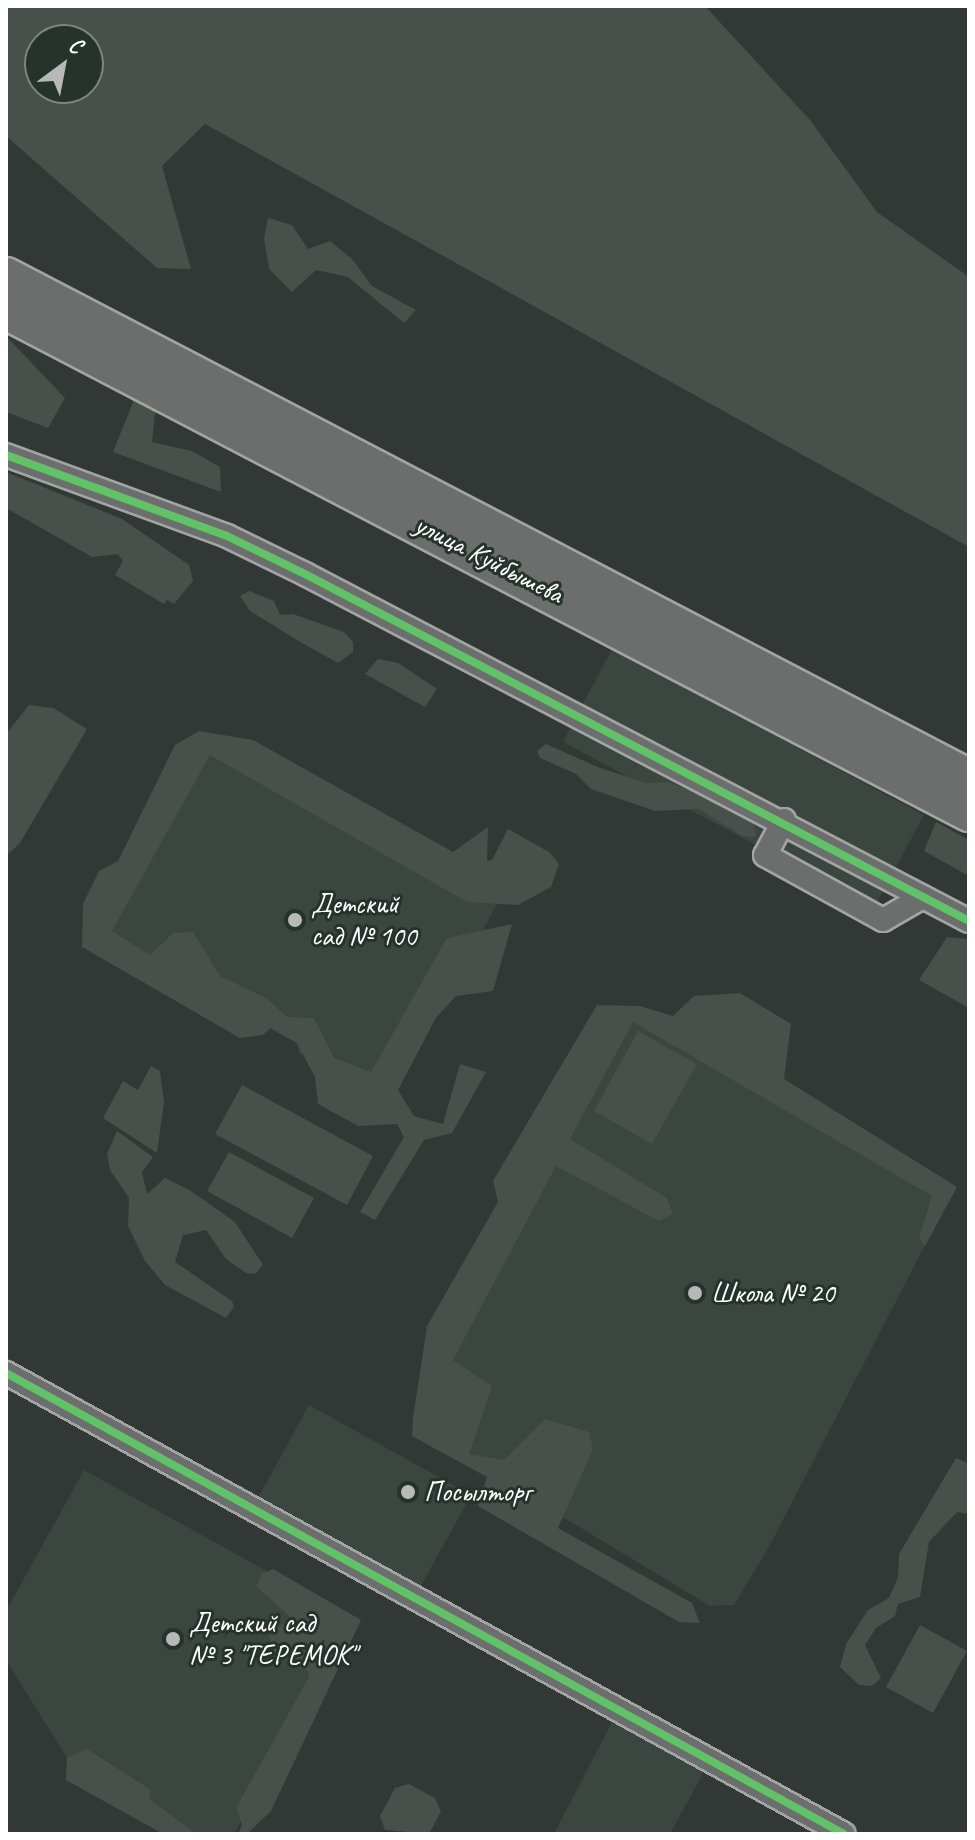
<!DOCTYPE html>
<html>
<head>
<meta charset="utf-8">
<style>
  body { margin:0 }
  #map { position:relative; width:975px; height:1840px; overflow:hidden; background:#323835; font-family:Caveat,sans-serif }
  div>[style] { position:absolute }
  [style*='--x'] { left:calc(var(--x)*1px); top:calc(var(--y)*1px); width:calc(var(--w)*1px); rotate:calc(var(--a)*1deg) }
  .built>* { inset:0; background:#3b4640 }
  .green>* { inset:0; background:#47504b }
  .roads { filter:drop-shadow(2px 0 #a3a5a4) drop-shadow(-2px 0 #a3a5a4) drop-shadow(0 2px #a3a5a4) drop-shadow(0 -2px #a3a5a4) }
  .minor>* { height:22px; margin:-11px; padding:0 11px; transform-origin:11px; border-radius:11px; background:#6b6e6d }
  .trunk>* { height:38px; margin:-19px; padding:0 19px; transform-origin:19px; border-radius:19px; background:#6b6e6d }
  .cycleway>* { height:8px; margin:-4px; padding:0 4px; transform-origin:4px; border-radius:4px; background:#61c268 }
  .dots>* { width:22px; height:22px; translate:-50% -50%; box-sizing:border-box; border:4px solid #26332d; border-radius:50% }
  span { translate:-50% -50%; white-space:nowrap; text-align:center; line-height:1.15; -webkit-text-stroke:6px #26332d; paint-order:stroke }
  .street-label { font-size:28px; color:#fff }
  .poi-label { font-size:28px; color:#fff }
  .left { translate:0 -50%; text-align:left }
  .frame { position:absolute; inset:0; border:8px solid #fff; pointer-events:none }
  .north { position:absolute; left:24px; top:24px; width:80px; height:80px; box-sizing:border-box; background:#26332d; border:2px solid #7d8581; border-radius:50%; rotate:32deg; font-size:22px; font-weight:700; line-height:32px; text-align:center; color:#fff }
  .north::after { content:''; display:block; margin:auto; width:28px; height:36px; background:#b7b9b8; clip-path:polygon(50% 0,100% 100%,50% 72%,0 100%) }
</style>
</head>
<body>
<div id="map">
  <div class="built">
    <i style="clip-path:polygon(612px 649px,924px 815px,874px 908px,563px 742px)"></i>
    <i style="clip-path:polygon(203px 737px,499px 900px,390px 1105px,299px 1053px,297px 1043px,270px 1028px,263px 1035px,92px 939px)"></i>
    <i style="clip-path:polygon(635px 1016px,952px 1193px,769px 1547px,734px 1605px,710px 1606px,571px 1522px,412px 1436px)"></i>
    <i style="clip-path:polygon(309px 1405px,471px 1495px,421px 1586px,259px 1496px)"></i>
    <i style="clip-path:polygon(84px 1470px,352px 1618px,234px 1834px,198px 1834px,67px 1758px,6px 1660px,6px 1611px)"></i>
    <i style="clip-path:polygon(614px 1718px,706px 1768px,670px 1834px,554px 1834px)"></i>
  </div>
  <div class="green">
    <i style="clip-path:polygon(evenodd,6px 6px,705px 6px,810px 120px,877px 212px,969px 277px,969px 547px,205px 124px,162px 166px,191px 269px,157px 268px,6px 136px,6px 6px,40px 40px,88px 40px,88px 88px,40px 88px,40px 40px)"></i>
    <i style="clip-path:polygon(268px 218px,292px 225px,308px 249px,330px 241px,352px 259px,372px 286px,416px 310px,404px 323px,348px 277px,316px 270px,292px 292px,269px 269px,264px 238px)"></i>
    <i style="clip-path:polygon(6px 336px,65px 398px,48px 428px,6px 412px)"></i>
    <i style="clip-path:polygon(135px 397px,156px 403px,152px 442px,192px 451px,220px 467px,221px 492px,113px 452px)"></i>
    <i style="clip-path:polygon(6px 472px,122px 519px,189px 565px,193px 581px,174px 604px,167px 600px,164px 604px,115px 575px,123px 561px,118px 554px,92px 557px,6px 508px)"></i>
    <i style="clip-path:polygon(249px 591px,274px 601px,280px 615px,293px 614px,344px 632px,353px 642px,353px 652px,338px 663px,302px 643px,250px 611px,240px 596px)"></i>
    <i style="clip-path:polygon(378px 659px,398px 663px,437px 689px,425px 707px,365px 674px)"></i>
    <i style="clip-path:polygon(29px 705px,53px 708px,87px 729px,20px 843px,6px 856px,6px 734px)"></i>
    <i style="clip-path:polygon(199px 731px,253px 740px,453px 852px,488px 827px,487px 861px,492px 860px,508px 829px,549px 852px,559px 864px,551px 887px,518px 905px,467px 902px,210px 755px,112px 931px,150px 955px,173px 933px,193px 932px,220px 976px,266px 998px,287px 1017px,314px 1018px,334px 1058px,371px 1072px,447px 938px,512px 924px,493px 991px,456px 996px,435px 1019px,398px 1090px,414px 1116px,443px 1124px,460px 1064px,486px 1072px,452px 1133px,424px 1140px,375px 1220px,360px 1212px,404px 1137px,397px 1124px,358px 1126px,318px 1104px,315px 1077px,297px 1043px,270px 1028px,263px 1035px,240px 1038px,82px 947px,83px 904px,99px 871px,118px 861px,175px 745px)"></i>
    <i style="clip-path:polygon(546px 744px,600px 768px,647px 783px,668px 782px,743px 810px,754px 824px,756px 837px,742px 836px,699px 809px,655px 811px,591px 789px,576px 774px,540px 758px,537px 751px)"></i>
    <i style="clip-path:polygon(936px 822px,969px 840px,969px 876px,924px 851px)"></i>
    <i style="clip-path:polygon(947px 937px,969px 939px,969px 1008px,919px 980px)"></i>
    <i style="clip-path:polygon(740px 993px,791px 1024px,784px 1079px,957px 1187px,925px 1246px,919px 1238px,932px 1196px,633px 1022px,570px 1139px,667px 1198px,673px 1214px,659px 1221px,556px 1166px,453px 1360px,492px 1386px,469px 1454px,504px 1460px,545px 1419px,589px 1432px,593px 1449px,558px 1528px,692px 1603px,700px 1623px,679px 1622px,478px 1506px,487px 1477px,412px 1436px,413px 1418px,427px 1326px,498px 1202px,493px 1181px,597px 1005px,640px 1006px,673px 1016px,694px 996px)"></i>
    <i style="clip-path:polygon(638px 1031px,697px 1064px,652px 1144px,594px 1111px)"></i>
    <i style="clip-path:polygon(151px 1066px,160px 1071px,164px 1102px,157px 1153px,103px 1118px,123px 1081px,138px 1090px)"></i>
    <i style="clip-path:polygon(242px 1085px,373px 1156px,347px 1205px,215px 1134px)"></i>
    <i style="clip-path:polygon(117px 1131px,153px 1157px,142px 1172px,147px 1194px,165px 1178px,191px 1191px,235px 1222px,263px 1265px,255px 1274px,246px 1273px,226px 1259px,206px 1230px,183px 1235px,175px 1262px,232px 1301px,234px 1307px,226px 1318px,165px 1285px,145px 1261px,128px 1226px,129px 1198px,110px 1170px,107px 1154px)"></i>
    <i style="clip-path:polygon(229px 1152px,314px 1198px,292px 1238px,207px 1191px)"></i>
    <i style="clip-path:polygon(956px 1458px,969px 1464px,969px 1514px,957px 1512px,929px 1542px,920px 1597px,898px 1604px,895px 1616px,876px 1628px,865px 1645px,881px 1678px,872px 1686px,859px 1685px,840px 1667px,846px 1644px,868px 1610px,889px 1598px,898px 1577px,899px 1554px)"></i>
    <i style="clip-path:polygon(273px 1569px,361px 1620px,271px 1811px,247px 1834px,238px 1834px,242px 1825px,236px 1808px,309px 1677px,308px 1671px,273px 1655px,269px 1636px,290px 1617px,256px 1586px,262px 1574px)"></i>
    <i style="clip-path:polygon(920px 1625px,967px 1651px,933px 1713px,886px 1687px)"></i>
    <i style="clip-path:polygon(87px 1749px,151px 1790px,149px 1799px,194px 1832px,163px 1834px,66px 1780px,67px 1758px)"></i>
    <i style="clip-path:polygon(409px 1784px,435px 1798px,441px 1811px,429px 1834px,385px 1830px,380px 1816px,395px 1788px)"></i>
  </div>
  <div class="roads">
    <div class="minor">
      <i style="--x:6;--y:455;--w:235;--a:20.1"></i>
      <i style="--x:227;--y:536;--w:87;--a:26"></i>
      <i style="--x:305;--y:574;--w:749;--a:27.59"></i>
      <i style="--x:784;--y:820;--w:40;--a:118"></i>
      <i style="--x:765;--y:855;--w:135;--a:28.8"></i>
      <i style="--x:883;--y:920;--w:46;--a:-29.9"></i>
      <i style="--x:6;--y:1373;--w:956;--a:28.82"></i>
    </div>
    <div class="trunk">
      <i style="--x:6;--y:277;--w:1086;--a:27.53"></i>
      <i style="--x:6;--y:310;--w:1086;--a:27.53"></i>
    </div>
  </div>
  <div class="cycleway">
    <i style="--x:6;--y:455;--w:235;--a:20.1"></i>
    <i style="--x:227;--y:536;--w:87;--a:26"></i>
    <i style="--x:305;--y:574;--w:749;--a:27.59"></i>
    <i style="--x:6;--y:1373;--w:956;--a:28.82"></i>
  </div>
  <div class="dots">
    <i style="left:295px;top:920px;background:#b7b9b8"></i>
    <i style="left:695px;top:1293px;background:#b7b9b8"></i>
    <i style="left:408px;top:1492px;background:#b7b9b8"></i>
    <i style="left:173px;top:1639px;background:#b7b9b8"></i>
  </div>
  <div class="street-label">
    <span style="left:489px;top:559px;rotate:27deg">улица Куйбышева</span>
  </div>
  <div class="poi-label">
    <span class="left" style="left:311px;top:920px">Детский<br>сад № 100</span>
    <span class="left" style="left:711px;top:1293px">Школа № 20</span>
    <span class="left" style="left:424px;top:1492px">Посылторг</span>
    <span class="left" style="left:189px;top:1639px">Детский сад<br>№ 3 "ТЕРЕМОК"</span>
  </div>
  <div class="frame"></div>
  <div class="north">С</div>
</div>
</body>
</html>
